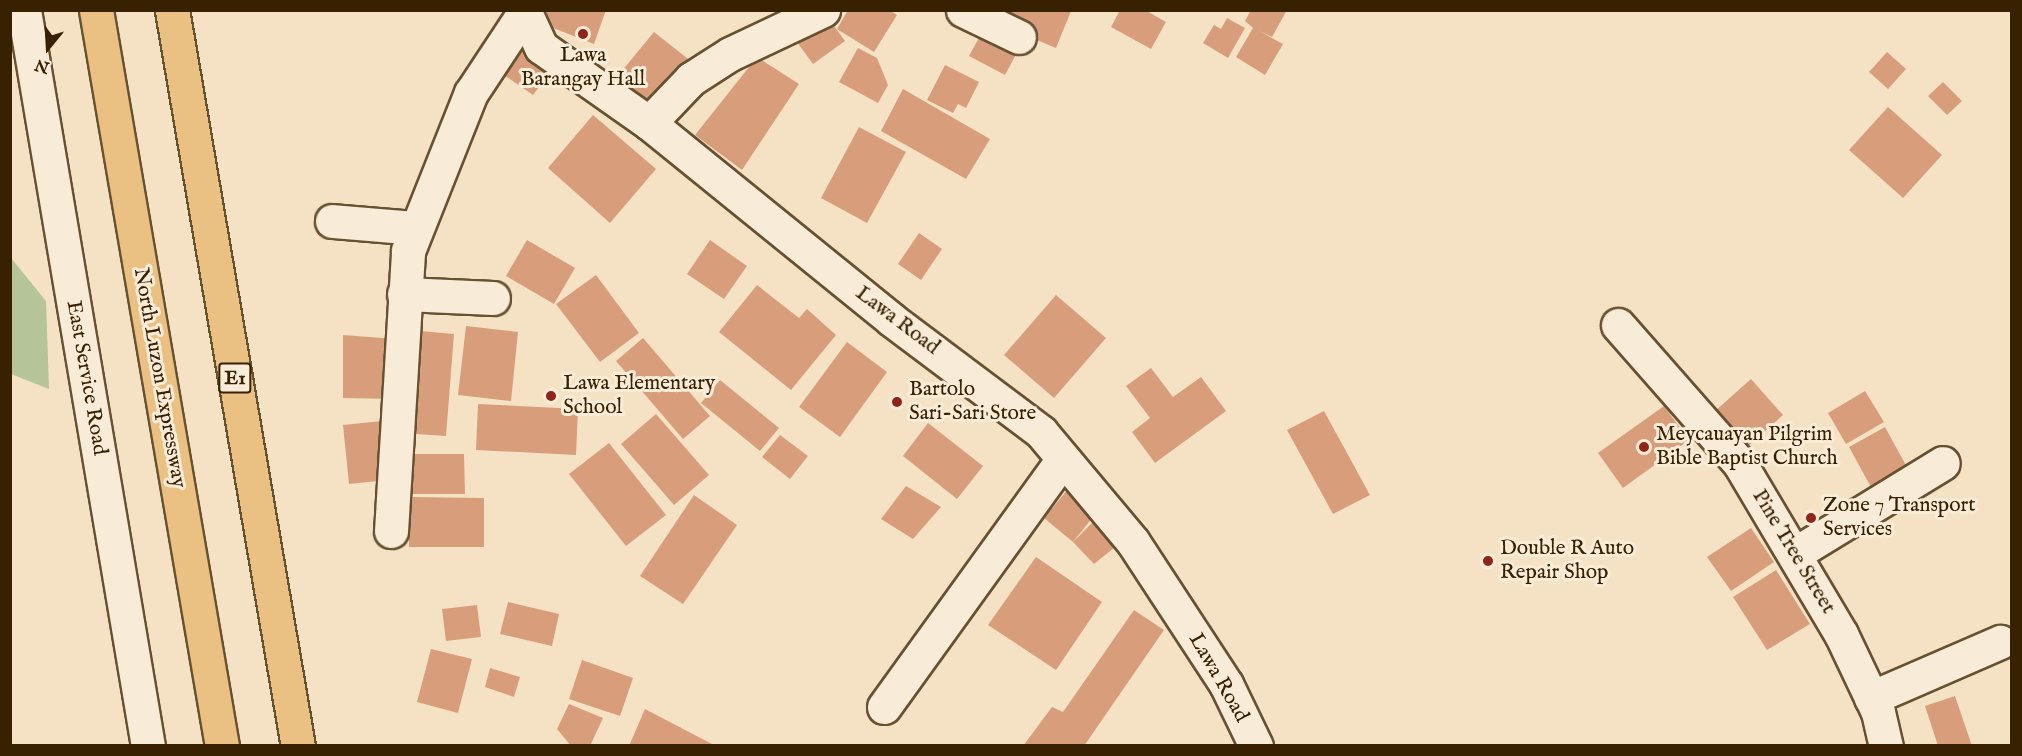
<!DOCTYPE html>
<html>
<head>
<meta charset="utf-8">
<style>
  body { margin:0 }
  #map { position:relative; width:2022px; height:756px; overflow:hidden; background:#f5e2c4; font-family:"IM FELL English",serif }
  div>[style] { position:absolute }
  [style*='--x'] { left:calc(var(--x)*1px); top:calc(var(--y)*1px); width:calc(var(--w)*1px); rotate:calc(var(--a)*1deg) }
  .green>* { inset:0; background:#b5c499 }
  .building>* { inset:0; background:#d89e7b }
  .roads { filter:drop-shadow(2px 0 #665131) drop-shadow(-2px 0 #665131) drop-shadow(0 2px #665131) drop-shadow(0 -2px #665131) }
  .minor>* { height:33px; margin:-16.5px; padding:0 16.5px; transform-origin:16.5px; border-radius:16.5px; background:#f8ecd9 }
  .highway>* { height:33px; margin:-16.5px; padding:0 16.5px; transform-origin:16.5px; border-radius:16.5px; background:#eac182 }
  .dots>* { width:16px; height:16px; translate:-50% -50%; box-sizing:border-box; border:3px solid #f8ecd9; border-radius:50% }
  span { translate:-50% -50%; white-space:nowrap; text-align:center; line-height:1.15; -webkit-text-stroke:6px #f8ecd9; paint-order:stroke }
  .shield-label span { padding:2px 4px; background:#f8ecd9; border:2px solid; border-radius:4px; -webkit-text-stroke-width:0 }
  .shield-label { font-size:20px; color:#372100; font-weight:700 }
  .poi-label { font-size:21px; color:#372100 }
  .left { translate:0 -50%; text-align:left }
  .street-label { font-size:21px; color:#372100 }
  .frame { position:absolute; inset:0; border:12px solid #372100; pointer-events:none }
  .north { position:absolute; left:18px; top:18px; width:60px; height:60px; -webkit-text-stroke:4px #f8ecd9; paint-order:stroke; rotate:198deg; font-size:16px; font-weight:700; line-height:24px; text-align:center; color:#372100 }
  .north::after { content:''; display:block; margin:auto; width:21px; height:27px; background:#372100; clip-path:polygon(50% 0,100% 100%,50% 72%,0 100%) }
</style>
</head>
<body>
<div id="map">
  <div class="green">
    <i style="clip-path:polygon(11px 258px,46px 301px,49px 389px,11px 374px)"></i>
  </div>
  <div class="building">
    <i style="clip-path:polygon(548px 10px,606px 10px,594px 44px,543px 24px)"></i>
    <i style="clip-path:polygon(848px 10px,889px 10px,897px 15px,874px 52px,837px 29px)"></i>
    <i style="clip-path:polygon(1005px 10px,1070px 10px,1071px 11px,1056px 48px,999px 24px)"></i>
    <i style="clip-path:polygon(1120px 10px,1145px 10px,1166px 22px,1151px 49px,1111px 27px)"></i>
    <i style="clip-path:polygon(1251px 10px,1287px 10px,1272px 37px,1259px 31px,1283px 44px,1265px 75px,1236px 57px,1253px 28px,1245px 21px)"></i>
    <i style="clip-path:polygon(826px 15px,845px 41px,813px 64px,794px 38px)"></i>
    <i style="clip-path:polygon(1227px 18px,1245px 28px,1228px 58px,1203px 43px,1214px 25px,1221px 29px)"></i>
    <i style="clip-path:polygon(985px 27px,1021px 45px,1005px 75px,969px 56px)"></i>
    <i style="clip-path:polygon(654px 32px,692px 62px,654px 108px,616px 78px)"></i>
    <i style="clip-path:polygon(522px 44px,554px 67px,533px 95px,501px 73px)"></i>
    <i style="clip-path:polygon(858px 48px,877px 58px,888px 85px,878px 103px,839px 82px)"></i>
    <i style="clip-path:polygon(1887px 52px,1906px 69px,1888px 89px,1869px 72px)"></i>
    <i style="clip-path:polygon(757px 57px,799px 84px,742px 170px,695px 135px)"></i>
    <i style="clip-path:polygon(945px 65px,979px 82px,966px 108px,958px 104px,953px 113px,927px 100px)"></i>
    <i style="clip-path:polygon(1943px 82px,1962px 101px,1947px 115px,1928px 96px)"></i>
    <i style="clip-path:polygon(903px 89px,990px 139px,966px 179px,881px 131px)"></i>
    <i style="clip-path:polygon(1888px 107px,1942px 155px,1903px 198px,1849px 150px)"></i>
    <i style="clip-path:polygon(593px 115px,656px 169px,610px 223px,548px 168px)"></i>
    <i style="clip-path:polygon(859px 127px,906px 152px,867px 223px,821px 198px)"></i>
    <i style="clip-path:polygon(919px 233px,942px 249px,921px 280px,898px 264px)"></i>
    <i style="clip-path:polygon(527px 240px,575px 268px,554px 304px,506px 276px)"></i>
    <i style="clip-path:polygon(710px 240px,747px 266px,724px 299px,687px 274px)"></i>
    <i style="clip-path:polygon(596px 275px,639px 333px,600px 362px,556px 304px)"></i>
    <i style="clip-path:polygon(757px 285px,799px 318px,807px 309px,836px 335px,791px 390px,719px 332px)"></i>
    <i style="clip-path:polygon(1056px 295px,1106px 338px,1054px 398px,1004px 355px)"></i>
    <i style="clip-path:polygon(466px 326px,518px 332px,511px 401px,458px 395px)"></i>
    <i style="clip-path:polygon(409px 330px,454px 334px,446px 436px,401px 433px)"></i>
    <i style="clip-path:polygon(343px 335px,396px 339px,393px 399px,343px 398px)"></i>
    <i style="clip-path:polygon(643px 338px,710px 416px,683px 439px,616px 361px)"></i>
    <i style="clip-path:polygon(847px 342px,887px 372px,840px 437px,799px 407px)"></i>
    <i style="clip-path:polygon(1151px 368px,1173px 397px,1201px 377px,1226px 411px,1155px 463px,1132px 432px,1150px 418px,1126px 386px)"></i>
    <i style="clip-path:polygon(1751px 379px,1783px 415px,1746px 448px,1714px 412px)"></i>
    <i style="clip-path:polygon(720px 380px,779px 428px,760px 451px,701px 403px)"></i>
    <i style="clip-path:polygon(1865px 391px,1884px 422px,1846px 444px,1828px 413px)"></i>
    <i style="clip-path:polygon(478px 404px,578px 409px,576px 455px,476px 450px)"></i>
    <i style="clip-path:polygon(1664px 406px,1689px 440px,1623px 488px,1598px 453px)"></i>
    <i style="clip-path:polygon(1324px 411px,1370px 495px,1333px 514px,1287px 430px)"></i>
    <i style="clip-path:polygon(656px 414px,709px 475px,674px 505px,621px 444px)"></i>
    <i style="clip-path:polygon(382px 421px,388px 480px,349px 484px,343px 425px)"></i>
    <i style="clip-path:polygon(928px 423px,983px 466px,957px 499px,903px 456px)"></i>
    <i style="clip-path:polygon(1885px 427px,1908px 469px,1872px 489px,1849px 447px)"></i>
    <i style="clip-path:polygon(780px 435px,808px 456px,790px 479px,762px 457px)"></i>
    <i style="clip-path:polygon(609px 443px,666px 515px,626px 546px,569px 474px)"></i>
    <i style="clip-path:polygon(400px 454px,464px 454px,465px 494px,400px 494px)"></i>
    <i style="clip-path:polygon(906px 486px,941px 507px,913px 539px,881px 519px)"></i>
    <i style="clip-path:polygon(1069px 488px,1097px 512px,1073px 542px,1044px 518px)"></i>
    <i style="clip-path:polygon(694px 495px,737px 525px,683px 604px,640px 576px)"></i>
    <i style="clip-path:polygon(409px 497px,484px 498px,484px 547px,409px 547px)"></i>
    <i style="clip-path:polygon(1098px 517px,1120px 543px,1094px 564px,1073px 542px)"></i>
    <i style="clip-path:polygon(1751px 528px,1774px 562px,1731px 591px,1707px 557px)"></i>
    <i style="clip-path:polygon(1036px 557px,1102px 602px,1056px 670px,988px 625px)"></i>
    <i style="clip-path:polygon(1776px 570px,1810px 624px,1767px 650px,1733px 597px)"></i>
    <i style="clip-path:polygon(508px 602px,559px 614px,552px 646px,500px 634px)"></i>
    <i style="clip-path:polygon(477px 605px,481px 637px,446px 641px,442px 609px)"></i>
    <i style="clip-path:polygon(1134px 610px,1164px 630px,1084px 746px,1023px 746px,1052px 707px,1063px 712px)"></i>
    <i style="clip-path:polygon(431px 649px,472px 659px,458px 713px,417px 702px)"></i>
    <i style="clip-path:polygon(582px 660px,633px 678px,620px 716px,569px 699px)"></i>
    <i style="clip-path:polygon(490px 668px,520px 677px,514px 697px,485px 687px)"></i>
    <i style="clip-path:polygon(1955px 696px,1972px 746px,1938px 746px,1925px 706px)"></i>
    <i style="clip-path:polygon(569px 704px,603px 718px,590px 746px,571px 746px,557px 729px)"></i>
    <i style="clip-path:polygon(645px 709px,687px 731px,716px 746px,629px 746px)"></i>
  </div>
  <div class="roads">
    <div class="minor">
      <i style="--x:24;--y:10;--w:746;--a:80.44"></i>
      <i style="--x:524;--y:10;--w:41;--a:65.3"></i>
      <i style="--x:541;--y:47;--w:132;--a:35.1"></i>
      <i style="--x:649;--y:123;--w:313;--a:39"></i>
      <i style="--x:892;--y:320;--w:186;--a:36.9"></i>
      <i style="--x:1041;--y:432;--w:143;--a:50.1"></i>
      <i style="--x:1133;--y:542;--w:170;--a:56.8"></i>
      <i style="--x:1226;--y:684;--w:69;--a:64.2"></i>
      <i style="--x:963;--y:10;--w:62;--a:25.7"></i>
      <i style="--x:649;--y:123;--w:61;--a:-46.3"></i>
      <i style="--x:691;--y:79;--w:46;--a:-32.7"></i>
      <i style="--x:730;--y:54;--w:103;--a:-25.3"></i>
      <i style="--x:332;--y:221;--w:84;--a:4.8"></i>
      <i style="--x:404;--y:294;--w:89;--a:2.6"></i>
      <i style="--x:1618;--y:325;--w:185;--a:48.7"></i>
      <i style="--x:1740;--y:464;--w:198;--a:59.3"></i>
      <i style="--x:1841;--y:634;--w:86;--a:64.6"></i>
      <i style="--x:1878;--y:712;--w:35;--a:77"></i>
      <i style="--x:391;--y:531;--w:281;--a:-86.5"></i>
      <i style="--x:408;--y:251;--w:170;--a:-68.3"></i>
      <i style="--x:471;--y:93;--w:96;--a:-56.5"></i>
      <i style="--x:1796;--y:553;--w:172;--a:-31.5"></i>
      <i style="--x:1871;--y:698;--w:141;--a:-23.5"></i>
      <i style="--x:884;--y:707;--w:306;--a:-54.2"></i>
    </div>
    <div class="highway">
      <i style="--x:96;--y:10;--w:747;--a:80.29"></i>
      <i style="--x:172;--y:10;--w:747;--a:80.29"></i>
    </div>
  </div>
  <div class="dots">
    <i style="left:583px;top:34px;background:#8f2418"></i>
    <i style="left:551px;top:396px;background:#8f2418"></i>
    <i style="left:897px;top:402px;background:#8f2418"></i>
    <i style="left:1644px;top:447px;background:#8f2418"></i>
    <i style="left:1811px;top:518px;background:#8f2418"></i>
    <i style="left:1488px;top:561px;background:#8f2418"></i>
  </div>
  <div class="shield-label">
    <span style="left:235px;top:378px">E1</span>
  </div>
  <div class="poi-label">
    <span style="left:583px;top:68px">Lawa<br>Barangay Hall</span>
    <span class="left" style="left:563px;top:396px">Lawa Elementary<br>School</span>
    <span class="left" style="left:909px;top:402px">Bartolo<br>Sari-Sari Store</span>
    <span class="left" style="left:1656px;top:447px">Meycauayan Pilgrim<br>Bible Baptist Church</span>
    <span class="left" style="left:1823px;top:518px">Zone 7 Transport<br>Services</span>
    <span class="left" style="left:1500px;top:561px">Double R Auto<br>Repair Shop</span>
  </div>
  <div class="street-label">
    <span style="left:897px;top:321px;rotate:37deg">Lawa Road</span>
    <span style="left:86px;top:378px;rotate:80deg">East Service Road</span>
    <span style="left:159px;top:378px;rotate:80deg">North Luzon Expressway</span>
    <span style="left:1793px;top:552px;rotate:59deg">Pine Tree Street</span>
    <span style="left:1218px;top:678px;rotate:60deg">Lawa Road</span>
  </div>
  <div class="frame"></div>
  <div class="north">N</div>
</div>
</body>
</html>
